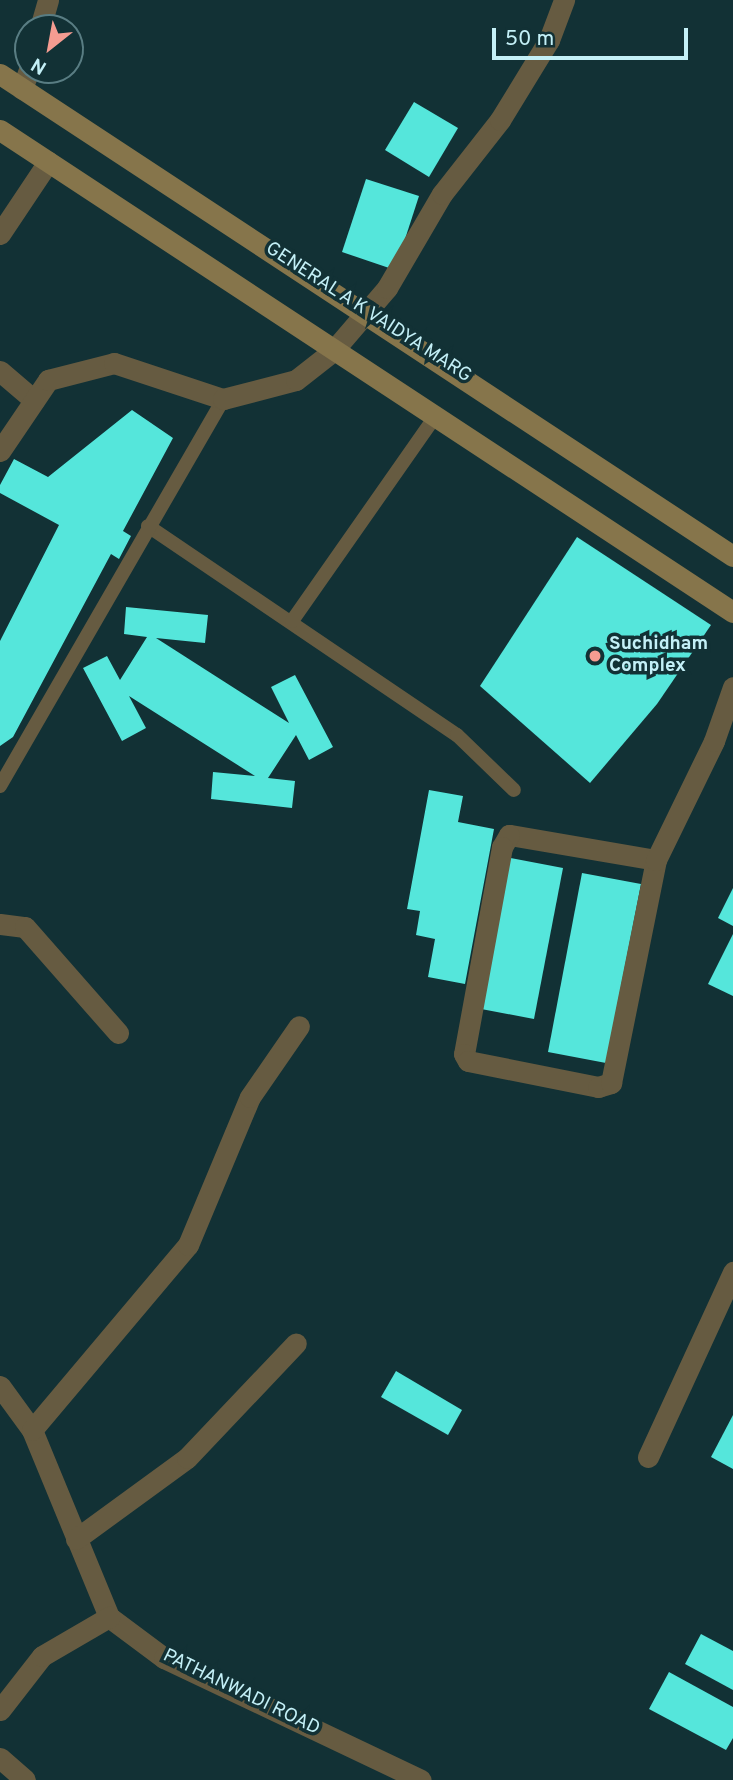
<!DOCTYPE html>
<html>
<head>
<meta charset="utf-8">
<style>
  body { margin:0 }
  #map { position:relative; width:733px; height:1780px; overflow:hidden; background:#123135; font-family:Overpass,sans-serif }
  div>[style] { position:absolute }
  [style*='--x'] { left:calc(var(--x)*1px); top:calc(var(--y)*1px); width:calc(var(--w)*1px); rotate:calc(var(--a)*1deg) }
  .building>* { inset:0; background:#55e6db }
  .lane>* { height:14px; margin:-7px; padding:0 7px; transform-origin:7px; border-radius:7px; background:#665b41 }
  .street>* { height:21px; margin:-10.5px; padding:0 10.5px; transform-origin:10.5px; border-radius:10.5px; background:#665b41 }
  .secondary>* { height:21px; margin:-10.5px; padding:0 10.5px; transform-origin:10.5px; border-radius:10.5px; background:#86754b }
  .dots>* { width:19px; height:19px; translate:-50% -50%; box-sizing:border-box; border:4px solid #123135; border-radius:50% }
  span { translate:-50% -50%; white-space:nowrap; text-align:center; line-height:1.15; -webkit-text-stroke:7px #123135; paint-order:stroke }
  .street-label { font-size:19px; color:#c4f0f7 }
  .poi-label { font-size:19px; color:#c4f0f7; font-weight:700 }
  .left { translate:0 -50%; text-align:left }
  .north { position:absolute; left:14px; top:14px; width:70px; height:70px; box-sizing:border-box; background:#123135; border:2px solid #597d83; border-radius:50%; rotate:211deg; font-size:19px; font-weight:700; line-height:28px; text-align:center; color:#c4f0f7 }
  .north::after { content:''; display:block; margin:auto; width:24px; height:32px; background:#f59c91; clip-path:polygon(50% 0,100% 100%,50% 72%,0 100%) }
  .scale { position:absolute; left:492px; top:28px; width:196px; height:32px; box-sizing:border-box; border:4px solid #c4f0f7; border-top:0; padding-left:9px; font-size:21px; line-height:24px; white-space:nowrap; color:#c4f0f7; -webkit-text-stroke:5px #123135; paint-order:stroke }
</style>
</head>
<body>
<div id="map">
  <div class="building">
    <i style="clip-path:polygon(414px 102px,458px 128px,429px 177px,385px 150px)"></i>
    <i style="clip-path:polygon(366px 179px,419px 196px,395px 270px,342px 252px)"></i>
    <i style="clip-path:polygon(132px 410px,173px 438px,123px 531px,131px 536px,119px 559px,111px 554px,13px 737px,0 746px,0 641px,59px 525px,0 493px,0 485px,14px 459px,48px 477px)"></i>
    <i style="clip-path:polygon(577px 537px,711px 625px,657px 704px,590px 783px,480px 686px)"></i>
    <i style="clip-path:polygon(126px 607px,208px 615px,205px 643px,156px 638px,289px 723px,271px 687px,295px 675px,333px 747px,309px 760px,296px 735px,268px 778px,295px 781px,292px 808px,211px 799px,213px 772px,255px 776px,129px 696px,146px 728px,122px 741px,83px 668px,107px 656px,120px 680px,147px 637px,124px 634px)"></i>
    <i style="clip-path:polygon(429px 790px,463px 796px,458px 822px,494px 829px,465px 984px,428px 977px,435px 939px,416px 935px,420px 911px,407px 909px)"></i>
    <i style="clip-path:polygon(505px 857px,563px 868px,534px 1019px,476px 1008px)"></i>
    <i style="clip-path:polygon(582px 873px,641px 884px,606px 1063px,548px 1052px)"></i>
    <i style="clip-path:polygon(733px 888px,733px 926px,718px 918px)"></i>
    <i style="clip-path:polygon(733px 934px,733px 996px,708px 984px)"></i>
    <i style="clip-path:polygon(396px 1371px,462px 1410px,448px 1435px,381px 1397px)"></i>
    <i style="clip-path:polygon(733px 1415px,733px 1469px,711px 1457px)"></i>
    <i style="clip-path:polygon(701px 1634px,733px 1651px,733px 1690px,685px 1664px)"></i>
    <i style="clip-path:polygon(669px 1672px,733px 1707px,733px 1738px,726px 1750px,649px 1709px)"></i>
  </div>
  <div class="lane">
    <i style="--x:148;--y:526;--w:373;--a:34.1"></i>
    <i style="--x:457;--y:735;--w:79;--a:44"></i>
    <i style="--x:292;--y:621;--w:249;--a:-55"></i>
    <i style="--x:0;--y:786;--w:447;--a:-60"></i>
  </div>
  <div class="street">
    <i style="--x:40;--y:28;--w:29;--a:-74"></i>
    <i style="--x:22;--y:89;--w:20;--a:-70"></i>
    <i style="--x:0;--y:234;--w:87;--a:-56.3"></i>
    <i style="--x:0;--y:371;--w:45;--a:40.5"></i>
    <i style="--x:0;--y:451;--w:86;--a:-55.9"></i>
    <i style="--x:48;--y:380;--w:68;--a:-14.4"></i>
    <i style="--x:114;--y:363;--w:115;--a:18.3"></i>
    <i style="--x:223;--y:399;--w:75;--a:-14.6"></i>
    <i style="--x:296;--y:380;--w:47;--a:-38.1"></i>
    <i style="--x:333;--y:351;--w:83;--a:-49.4"></i>
    <i style="--x:387;--y:288;--w:109;--a:-59.7"></i>
    <i style="--x:442;--y:194;--w:94;--a:-51.9"></i>
    <i style="--x:500;--y:120;--w:94;--a:-58.5"></i>
    <i style="--x:549;--y:40;--w:43;--a:-69.4"></i>
    <i style="--x:656;--y:860;--w:149;--a:-170.3"></i>
    <i style="--x:509;--y:835;--w:14;--a:120"></i>
    <i style="--x:502;--y:847;--w:210;--a:100.4"></i>
    <i style="--x:464;--y:1054;--w:8;--a:60"></i>
    <i style="--x:468;--y:1061;--w:133;--a:11.3"></i>
    <i style="--x:598;--y:1087;--w:14;--a:-17"></i>
    <i style="--x:611;--y:1083;--w:227;--a:-78.6"></i>
    <i style="--x:656;--y:860;--w:132;--a:-64"></i>
    <i style="--x:714;--y:741;--w:57;--a:-70.6"></i>
    <i style="--x:0;--y:924;--w:25;--a:7"></i>
    <i style="--x:25;--y:927;--w:141;--a:48.7"></i>
    <i style="--x:0;--y:1386;--w:54;--a:54"></i>
    <i style="--x:32;--y:1430;--w:202;--a:67.6"></i>
    <i style="--x:109;--y:1617;--w:69;--a:36.7"></i>
    <i style="--x:164;--y:1658;--w:284;--a:25.4"></i>
    <i style="--x:32;--y:1430;--w:242;--a:-49.9"></i>
    <i style="--x:188;--y:1245;--w:160;--a:-67.3"></i>
    <i style="--x:250;--y:1097;--w:86;--a:-55.4"></i>
    <i style="--x:648;--y:1457;--w:204;--a:-65.3"></i>
    <i style="--x:76;--y:1539;--w:137;--a:-36.1"></i>
    <i style="--x:187;--y:1458;--w:158;--a:-46.5"></i>
    <i style="--x:0;--y:1710;--w:68;--a:-52.1"></i>
    <i style="--x:42;--y:1656;--w:78;--a:-30.2"></i>
    <i style="--x:0;--y:1758;--w:33;--a:41"></i>
  </div>
  <div class="secondary">
    <i style="--x:0;--y:74;--w:877;--a:33.33"></i>
    <i style="--x:0;--y:130;--w:877;--a:33.33"></i>
  </div>
  <div class="dots">
    <i style="left:595px;top:656px;background:#f59c91"></i>
  </div>
  <div class="street-label">
    <span style="left:368px;top:313px;rotate:33deg">GENERAL A K VAIDYA MARG</span>
    <span style="left:241px;top:1693px;rotate:26deg">PATHANWADI ROAD</span>
  </div>
  <div class="poi-label">
    <span class="left" style="left:609px;top:656px">Suchidham<br>Complex</span>
  </div>
  <div class="north">N</div>
  <div class="scale">50 m</div>
</div>
</body>
</html>
